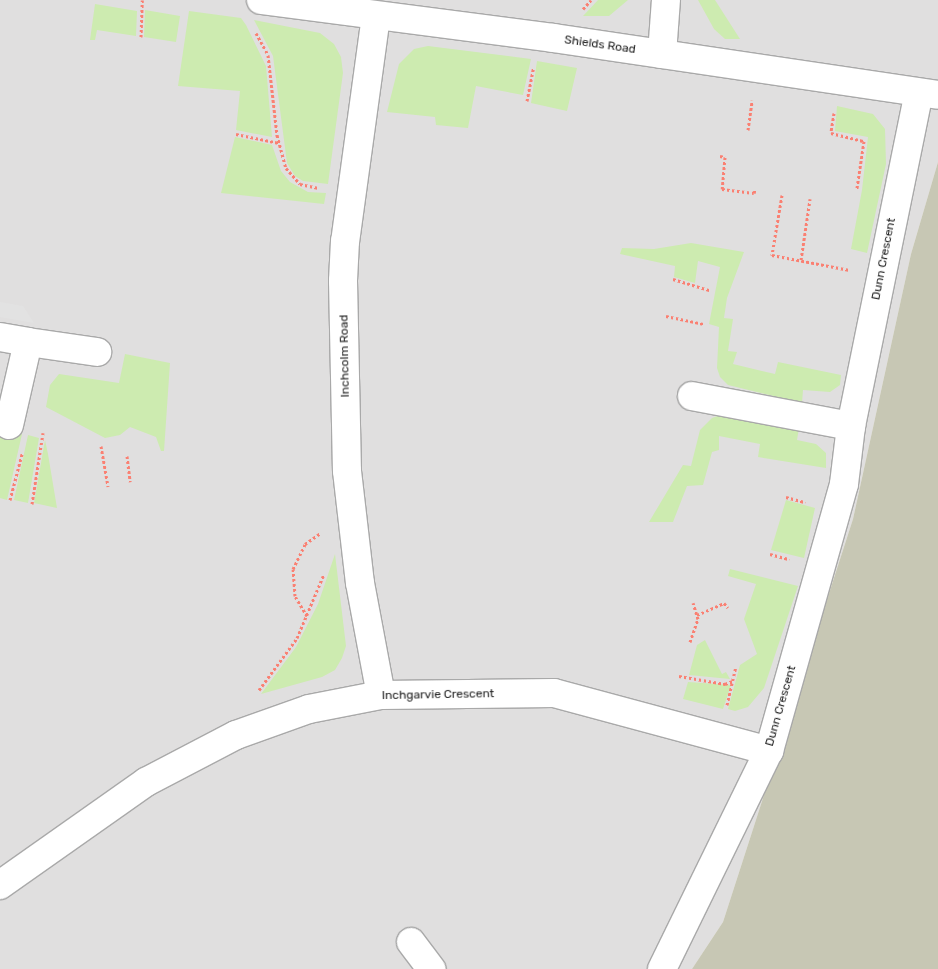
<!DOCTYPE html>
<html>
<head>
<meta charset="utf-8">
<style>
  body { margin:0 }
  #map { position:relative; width:938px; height:969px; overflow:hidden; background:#f2efe9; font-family:Rubik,sans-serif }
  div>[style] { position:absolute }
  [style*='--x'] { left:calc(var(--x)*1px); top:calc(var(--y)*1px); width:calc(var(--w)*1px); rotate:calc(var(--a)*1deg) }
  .residential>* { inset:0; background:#e0dfdf }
  .construction>* { inset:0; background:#c7c7b4 }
  .grass>* { inset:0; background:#cdebb0 }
  .parking>* { inset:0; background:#e2e2e2 }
  .path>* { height:3px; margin-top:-1.5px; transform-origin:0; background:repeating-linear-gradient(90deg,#fa8072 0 2.5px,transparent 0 5px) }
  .roads { filter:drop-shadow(1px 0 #a9a9a9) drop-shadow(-1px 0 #a9a9a9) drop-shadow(0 1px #a9a9a9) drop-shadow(0 -1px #a9a9a9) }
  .minor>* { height:28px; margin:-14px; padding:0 14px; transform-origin:14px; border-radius:14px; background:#fff }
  span { translate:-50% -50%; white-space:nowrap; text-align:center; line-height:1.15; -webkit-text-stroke:5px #fff; paint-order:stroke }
  .street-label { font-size:12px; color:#222 }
</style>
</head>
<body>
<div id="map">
  <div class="residential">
    <i style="clip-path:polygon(0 0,938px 0,938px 162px,911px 254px,853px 519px,723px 922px,692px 969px,0 969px)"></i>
  </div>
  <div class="construction">
    <i style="clip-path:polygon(938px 162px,938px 969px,692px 969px,723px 922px,853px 519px,911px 254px)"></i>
  </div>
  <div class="grass">
    <i style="clip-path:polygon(598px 0,628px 0,609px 16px,583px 16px)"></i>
    <i style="clip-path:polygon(698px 0,715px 0,740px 39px,725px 39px,714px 29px)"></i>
    <i style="clip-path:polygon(95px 4px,137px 11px,136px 36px,97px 30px,95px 40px,90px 40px)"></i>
    <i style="clip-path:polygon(145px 10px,180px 16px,176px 42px,144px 37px)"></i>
    <i style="clip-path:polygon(189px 11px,241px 18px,246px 25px,266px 66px,272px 137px,236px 130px,240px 91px,178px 86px)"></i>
    <i style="clip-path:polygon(254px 20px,320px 33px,334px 44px,341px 57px,343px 73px,328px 184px,303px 181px,295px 176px,287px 163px,273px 56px)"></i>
    <i style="clip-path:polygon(428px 46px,531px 59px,523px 95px,476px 86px,468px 128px,436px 125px,435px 117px,387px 112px,399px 64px,414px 49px)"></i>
    <i style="clip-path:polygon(537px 61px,577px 68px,567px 111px,531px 103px)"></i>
    <i style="clip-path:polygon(837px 106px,873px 114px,885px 129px,886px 164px,867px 253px,851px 249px,862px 190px,868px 137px,835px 131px)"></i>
    <i style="clip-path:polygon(235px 137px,272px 145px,281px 171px,290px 182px,308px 192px,326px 193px,324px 204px,221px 193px)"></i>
    <i style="clip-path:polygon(691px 243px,744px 252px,727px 298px,724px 318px,733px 319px,728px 351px,737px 352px,733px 364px,775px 374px,778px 362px,841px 375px,840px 385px,830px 392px,803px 390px,802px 403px,728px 385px,720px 377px,717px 368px,719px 327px,709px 324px,720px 267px,698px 261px,695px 283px,674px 277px,675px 266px,620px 254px,622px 248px,654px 249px)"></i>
    <i style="clip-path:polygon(125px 354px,170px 363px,164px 451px,161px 451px,156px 437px,130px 427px,120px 435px,105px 438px,46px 407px,50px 385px,59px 374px,119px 383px)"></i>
    <i style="clip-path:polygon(723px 414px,799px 428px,797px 440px,816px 444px,826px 453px,826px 468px,758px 457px,760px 444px,719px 436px,719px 450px,712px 452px,703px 485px,687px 486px,673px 522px,649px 522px,683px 465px,691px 466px,700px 430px,712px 418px)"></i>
    <i style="clip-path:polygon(0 428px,22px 434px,7px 500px,0 498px)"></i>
    <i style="clip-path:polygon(28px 435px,39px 438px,28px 503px,14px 500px)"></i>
    <i style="clip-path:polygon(45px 440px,48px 454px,57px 508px,34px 503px)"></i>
    <i style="clip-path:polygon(786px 500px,815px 508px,804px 558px,771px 550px)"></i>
    <i style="clip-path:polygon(335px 554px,346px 646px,342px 658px,335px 670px,322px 677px,261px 694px,296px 647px,318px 604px)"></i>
    <i style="clip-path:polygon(730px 569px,798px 586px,764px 688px,748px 707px,735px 711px,728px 709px,740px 665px,757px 654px,744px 619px,756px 584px,728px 576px)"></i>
    <i style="clip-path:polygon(705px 640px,722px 674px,726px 672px,730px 679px,689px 675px,697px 645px)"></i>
    <i style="clip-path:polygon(688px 682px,731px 685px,723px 709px,683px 699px)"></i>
  </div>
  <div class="parking">
    <i style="clip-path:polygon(0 302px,23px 306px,34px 323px,0 317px)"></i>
  </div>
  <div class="path">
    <i style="--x:583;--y:9;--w:12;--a:-48"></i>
    <i style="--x:256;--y:33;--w:25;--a:61"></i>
    <i style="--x:268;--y:55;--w:81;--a:83.6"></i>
    <i style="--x:277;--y:135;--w:34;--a:75"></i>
    <i style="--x:286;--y:168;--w:21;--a:49"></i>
    <i style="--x:300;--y:184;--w:19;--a:12"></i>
    <i style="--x:141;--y:37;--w:37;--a:-88"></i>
    <i style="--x:527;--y:101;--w:33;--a:-79"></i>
    <i style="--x:834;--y:113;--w:20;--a:99"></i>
    <i style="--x:831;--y:133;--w:34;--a:14"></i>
    <i style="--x:864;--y:141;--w:48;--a:98.5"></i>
    <i style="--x:748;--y:130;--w:30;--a:-82"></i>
    <i style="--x:236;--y:134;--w:44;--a:11.8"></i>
    <i style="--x:720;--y:156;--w:5;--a:11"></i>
    <i style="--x:725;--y:157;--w:32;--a:95"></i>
    <i style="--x:722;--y:189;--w:32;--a:7"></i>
    <i style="--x:754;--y:193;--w:3;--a:-72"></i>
    <i style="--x:782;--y:195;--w:61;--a:99.5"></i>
    <i style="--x:772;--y:255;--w:79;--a:10.9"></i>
    <i style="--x:801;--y:260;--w:62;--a:-81.6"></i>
    <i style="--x:673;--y:279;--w:38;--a:17"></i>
    <i style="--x:666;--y:316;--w:38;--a:12"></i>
    <i style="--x:101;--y:446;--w:41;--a:80.1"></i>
    <i style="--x:127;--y:456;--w:26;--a:83"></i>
    <i style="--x:786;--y:497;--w:20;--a:15"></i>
    <i style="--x:10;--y:500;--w:48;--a:-75.4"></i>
    <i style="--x:32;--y:504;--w:72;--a:-81.2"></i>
    <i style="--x:770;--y:554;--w:20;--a:15"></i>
    <i style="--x:697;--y:615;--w:30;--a:-24"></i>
    <i style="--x:724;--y:603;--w:6;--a:51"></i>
    <i style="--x:307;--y:616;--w:23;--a:-121"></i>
    <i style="--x:295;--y:596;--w:27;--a:-94"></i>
    <i style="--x:293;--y:569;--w:28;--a:-64"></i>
    <i style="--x:305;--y:544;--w:19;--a:-35"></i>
    <i style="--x:690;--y:642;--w:24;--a:-71"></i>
    <i style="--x:698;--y:619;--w:17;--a:-107"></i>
    <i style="--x:679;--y:676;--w:47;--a:9.9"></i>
    <i style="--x:725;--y:684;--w:9;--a:-21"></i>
    <i style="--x:259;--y:690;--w:64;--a:-53.8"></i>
    <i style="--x:297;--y:638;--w:69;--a:-67.1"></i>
    <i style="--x:727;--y:705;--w:39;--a:-77"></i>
  </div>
  <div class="roads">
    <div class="minor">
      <i style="--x:261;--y:0;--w:294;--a:7.4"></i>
      <i style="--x:553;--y:38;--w:388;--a:8.4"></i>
      <i style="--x:376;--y:16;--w:227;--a:97.8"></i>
      <i style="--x:345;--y:241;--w:40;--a:92.9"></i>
      <i style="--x:343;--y:281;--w:190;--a:88.8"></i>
      <i style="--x:347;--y:471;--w:113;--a:83.4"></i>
      <i style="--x:360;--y:583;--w:114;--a:79.4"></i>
      <i style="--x:662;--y:54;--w:54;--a:-85.8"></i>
      <i style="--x:0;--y:337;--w:28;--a:10"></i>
      <i style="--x:692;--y:396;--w:162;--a:10.7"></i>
      <i style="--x:9;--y:425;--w:85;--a:-77.1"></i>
      <i style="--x:28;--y:342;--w:70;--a:8.2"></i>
      <i style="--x:0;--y:885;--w:179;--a:-35.2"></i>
      <i style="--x:146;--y:782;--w:102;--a:-27.6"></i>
      <i style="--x:236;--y:735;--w:77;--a:-19.6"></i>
      <i style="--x:309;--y:709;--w:73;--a:-11"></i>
      <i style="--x:381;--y:695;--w:173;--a:-0.7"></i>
      <i style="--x:554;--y:693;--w:223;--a:15.1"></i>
      <i style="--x:411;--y:942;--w:34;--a:53"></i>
      <i style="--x:662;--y:969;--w:243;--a:-63.9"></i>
      <i style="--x:769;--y:751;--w:277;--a:-74.3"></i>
      <i style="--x:844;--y:484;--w:58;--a:-83.1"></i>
      <i style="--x:851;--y:426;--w:340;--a:-78.5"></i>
    </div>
  </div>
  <div class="street-label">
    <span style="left:600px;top:45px;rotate:8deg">Shields Road</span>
    <span style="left:884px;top:259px;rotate:-79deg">Dunn Crescent</span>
    <span style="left:345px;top:356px;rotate:-91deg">Inchcolm Road</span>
    <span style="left:438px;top:695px;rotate:-1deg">Inchgarvie Crescent</span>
    <span style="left:781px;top:706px;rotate:-74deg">Dunn Crescent</span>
  </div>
</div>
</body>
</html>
